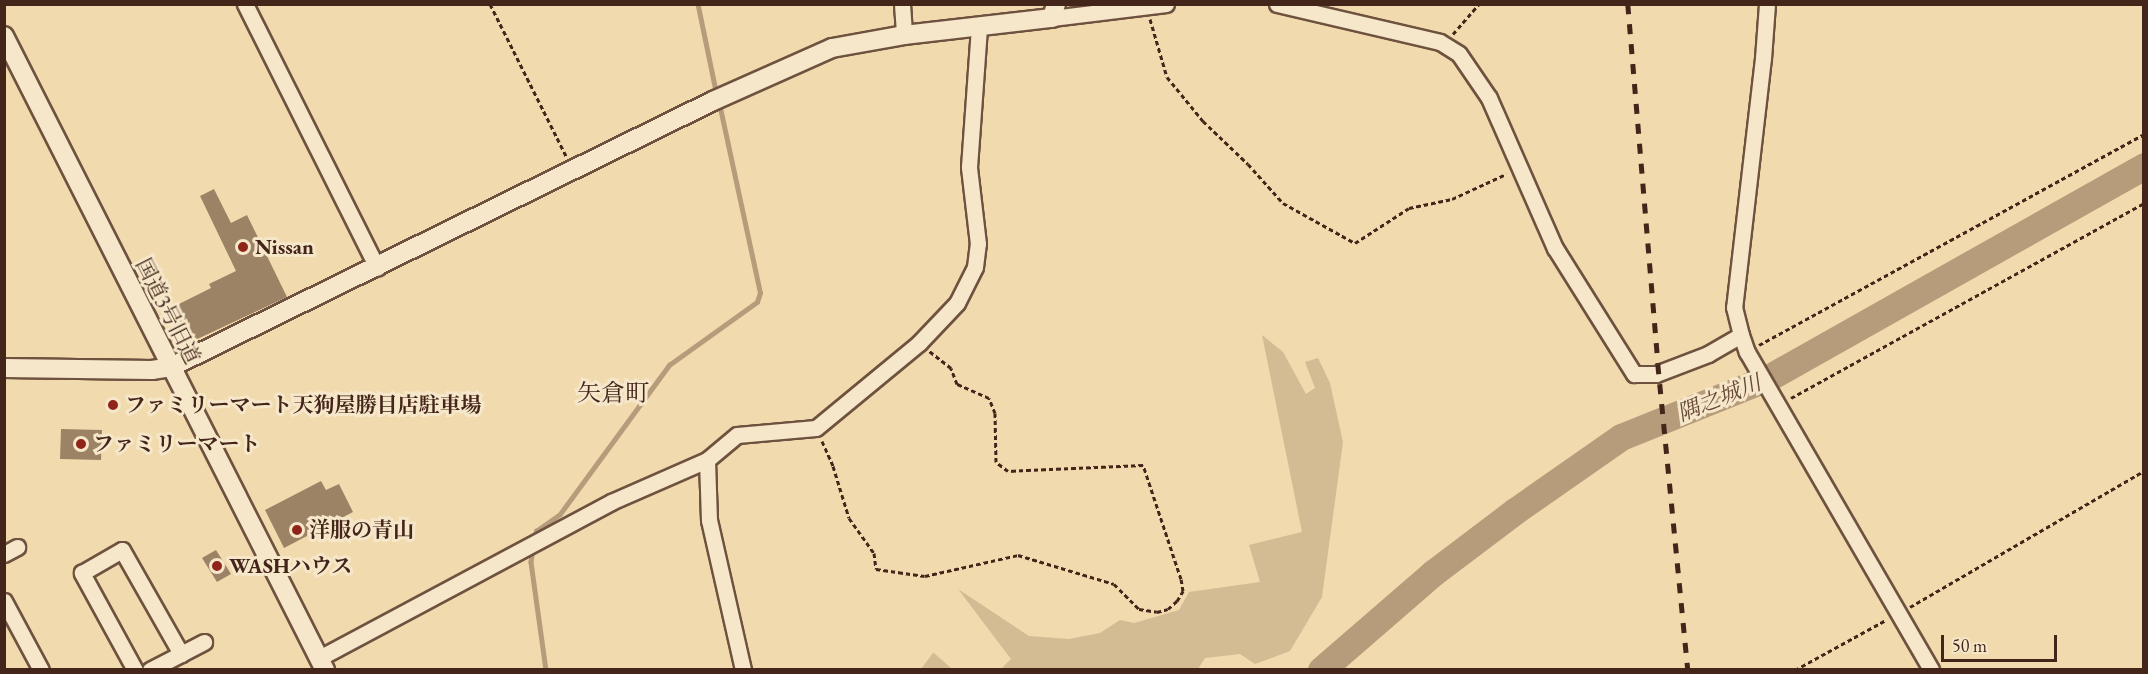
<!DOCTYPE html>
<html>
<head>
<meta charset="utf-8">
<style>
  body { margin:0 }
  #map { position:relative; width:2148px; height:674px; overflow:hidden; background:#f1daad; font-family:"EB Garamond","Noto Serif JP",serif }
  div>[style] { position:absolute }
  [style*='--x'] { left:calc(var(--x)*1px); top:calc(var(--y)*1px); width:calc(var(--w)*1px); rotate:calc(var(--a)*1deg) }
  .green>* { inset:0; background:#d3bb94 }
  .stream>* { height:4.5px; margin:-2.25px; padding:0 2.25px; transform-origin:2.25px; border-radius:2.25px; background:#b69c7b }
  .river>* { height:27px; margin:-13.5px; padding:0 13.5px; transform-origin:13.5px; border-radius:13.5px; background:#b69c7b }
  .building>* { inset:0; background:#9d8366 }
  .path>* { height:3px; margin-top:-1.5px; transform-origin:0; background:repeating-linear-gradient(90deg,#43251a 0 4.5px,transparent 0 7.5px) }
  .roads { filter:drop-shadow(2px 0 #6e523f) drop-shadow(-2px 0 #6e523f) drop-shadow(0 2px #6e523f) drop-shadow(0 -2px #6e523f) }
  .minor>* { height:15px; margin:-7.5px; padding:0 7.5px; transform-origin:7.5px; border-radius:7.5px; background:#f6e7ca }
  .tertiary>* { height:18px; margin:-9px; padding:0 9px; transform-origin:9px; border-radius:9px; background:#f6e7ca }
  .rail>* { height:4.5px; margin-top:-2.25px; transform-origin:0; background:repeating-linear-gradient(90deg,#43251a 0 10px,transparent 0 20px) }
  .dots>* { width:16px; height:16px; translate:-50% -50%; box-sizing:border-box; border:3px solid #f6e7ca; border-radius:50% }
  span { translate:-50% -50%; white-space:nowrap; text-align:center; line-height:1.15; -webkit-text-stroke:6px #f6e7ca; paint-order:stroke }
  .poi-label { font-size:21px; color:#43251a; font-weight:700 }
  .left { translate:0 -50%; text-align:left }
  .street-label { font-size:21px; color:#43251a }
  .water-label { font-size:22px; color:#664937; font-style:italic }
  .quarter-label { font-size:24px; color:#43251a }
  .frame { position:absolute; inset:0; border:6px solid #43251a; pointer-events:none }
  .scale { position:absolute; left:1941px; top:635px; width:116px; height:27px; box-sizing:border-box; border:3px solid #43251a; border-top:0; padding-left:8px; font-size:18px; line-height:21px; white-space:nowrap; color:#43251a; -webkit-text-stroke:4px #f6e7ca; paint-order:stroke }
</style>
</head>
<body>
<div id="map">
  <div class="green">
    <i style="clip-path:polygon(1262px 335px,1283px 352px,1306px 394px,1315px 388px,1305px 362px,1318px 358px,1330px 383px,1343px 442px,1322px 597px,1290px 651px,1255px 664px,1240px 654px,1205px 658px,1198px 669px,1001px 669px,1011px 659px,958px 589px,1029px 636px,1069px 639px,1100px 633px,1120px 620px,1134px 623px,1179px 610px,1189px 592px,1260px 582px,1249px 545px,1302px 532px)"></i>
    <i style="clip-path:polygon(933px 653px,934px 653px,952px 669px,921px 669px)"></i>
  </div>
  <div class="stream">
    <i style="--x:698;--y:4;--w:94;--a:78.3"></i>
    <i style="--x:535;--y:538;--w:7;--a:-82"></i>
    <i style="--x:536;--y:531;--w:29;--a:-35"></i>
    <i style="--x:560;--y:514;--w:185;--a:-53.8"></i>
    <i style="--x:669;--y:365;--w:108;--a:-35.6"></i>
    <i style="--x:757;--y:302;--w:9;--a:-72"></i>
    <i style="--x:760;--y:293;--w:193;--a:-102.2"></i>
    <i style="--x:533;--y:549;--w:13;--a:99"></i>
    <i style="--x:531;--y:562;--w:109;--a:82.1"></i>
  </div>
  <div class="river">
    <i style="--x:1321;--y:670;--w:148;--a:-40.9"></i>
    <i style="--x:1433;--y:573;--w:103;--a:-37.1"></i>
    <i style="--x:1515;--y:511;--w:129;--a:-34.9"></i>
    <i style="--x:1621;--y:437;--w:158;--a:-21.9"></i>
    <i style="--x:1768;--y:378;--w:432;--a:-29.4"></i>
  </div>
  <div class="building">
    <i style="clip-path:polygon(214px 189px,231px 223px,247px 215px,287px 297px,191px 342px,173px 307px,211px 288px,209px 284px,236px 271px,200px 196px)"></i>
    <i style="clip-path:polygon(61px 429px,102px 430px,101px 460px,60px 459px)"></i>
    <i style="clip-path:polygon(321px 481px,326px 490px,339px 484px,353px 512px,284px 548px,265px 510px)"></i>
    <i style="clip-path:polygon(216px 550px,231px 574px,217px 582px,202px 558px)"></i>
  </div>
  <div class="path">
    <i style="--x:490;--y:4;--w:170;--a:63.4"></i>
    <i style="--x:1150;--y:19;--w:60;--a:73.7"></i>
    <i style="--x:1167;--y:77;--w:57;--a:50.7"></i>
    <i style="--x:1203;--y:121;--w:62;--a:43.7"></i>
    <i style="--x:1248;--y:164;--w:52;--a:48.1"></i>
    <i style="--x:1283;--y:203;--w:82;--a:29.1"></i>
    <i style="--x:1355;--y:243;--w:64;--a:-32.9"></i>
    <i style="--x:1409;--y:208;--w:44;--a:-11.8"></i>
    <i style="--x:1452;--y:199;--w:60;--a:-24.8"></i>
    <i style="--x:1453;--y:34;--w:40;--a:-49"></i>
    <i style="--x:1759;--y:345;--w:439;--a:-28.7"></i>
    <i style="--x:1791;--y:398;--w:403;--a:-28.9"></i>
    <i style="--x:822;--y:441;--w:27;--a:66"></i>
    <i style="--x:833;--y:466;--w:54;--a:72.9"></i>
    <i style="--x:849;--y:518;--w:43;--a:54.5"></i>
    <i style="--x:874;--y:553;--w:16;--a:83"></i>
    <i style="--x:876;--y:569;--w:49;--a:8.1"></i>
    <i style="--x:925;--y:576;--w:95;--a:-12.7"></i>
    <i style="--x:1018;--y:555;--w:100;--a:16.8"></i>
    <i style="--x:1114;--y:584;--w:35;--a:45"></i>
    <i style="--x:1139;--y:609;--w:18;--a:9"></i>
    <i style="--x:1157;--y:612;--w:11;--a:-15"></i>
    <i style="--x:1168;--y:609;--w:12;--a:-42"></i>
    <i style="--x:1177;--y:601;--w:12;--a:-59"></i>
    <i style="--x:1183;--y:591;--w:12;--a:-99"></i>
    <i style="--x:1181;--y:579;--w:120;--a:-108.4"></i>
    <i style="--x:1143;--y:465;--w:135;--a:177.5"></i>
    <i style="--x:1008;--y:471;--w:15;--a:-143"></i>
    <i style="--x:996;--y:462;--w:49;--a:-91.2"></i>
    <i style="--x:995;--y:413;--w:16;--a:-112"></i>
    <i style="--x:989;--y:398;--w:35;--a:-156"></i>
    <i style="--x:957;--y:384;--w:17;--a:-111"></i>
    <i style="--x:951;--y:368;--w:28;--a:-142"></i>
    <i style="--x:1910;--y:607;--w:271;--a:-30.2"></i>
    <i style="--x:1795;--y:670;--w:104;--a:-28.8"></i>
  </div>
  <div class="roads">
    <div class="minor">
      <i style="--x:245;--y:4;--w:295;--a:63.4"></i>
      <i style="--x:902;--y:4;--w:31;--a:86"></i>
      <i style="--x:1277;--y:4;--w:167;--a:13.1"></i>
      <i style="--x:1440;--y:42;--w:22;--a:32"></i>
      <i style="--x:1459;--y:54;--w:53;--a:55.7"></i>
      <i style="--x:1489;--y:98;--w:164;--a:66.3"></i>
      <i style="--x:1555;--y:248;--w:149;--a:57.9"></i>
      <i style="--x:1634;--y:374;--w:22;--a:0"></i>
      <i style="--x:1656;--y:374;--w:56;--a:-21"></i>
      <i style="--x:1708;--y:354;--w:38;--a:-30"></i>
      <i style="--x:1767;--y:4;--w:54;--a:94.2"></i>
      <i style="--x:1763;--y:58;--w:251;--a:96.6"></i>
      <i style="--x:1734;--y:307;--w:29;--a:76"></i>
      <i style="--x:1741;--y:335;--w:18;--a:71"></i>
      <i style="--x:1747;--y:352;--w:367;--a:59.9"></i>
      <i style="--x:1052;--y:18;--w:115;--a:-7"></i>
      <i style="--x:707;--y:460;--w:60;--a:88.1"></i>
      <i style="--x:709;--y:520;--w:154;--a:77.2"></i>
      <i style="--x:4;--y:554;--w:15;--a:-28"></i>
      <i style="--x:4;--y:601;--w:78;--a:61.8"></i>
      <i style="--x:319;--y:658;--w:331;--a:-28.1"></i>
      <i style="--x:611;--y:502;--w:105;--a:-23.6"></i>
      <i style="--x:707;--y:460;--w:39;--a:-40"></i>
      <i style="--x:737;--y:435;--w:79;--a:-5.1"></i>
      <i style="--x:816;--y:428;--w:134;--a:-39.5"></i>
      <i style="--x:919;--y:343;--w:55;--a:-46.5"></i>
      <i style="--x:957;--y:303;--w:40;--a:-63.4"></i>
      <i style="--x:975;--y:267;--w:23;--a:-83"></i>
      <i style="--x:978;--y:244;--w:78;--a:-96.7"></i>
      <i style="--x:969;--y:167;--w:141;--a:-85.9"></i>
      <i style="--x:135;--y:670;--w:111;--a:-118.7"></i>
      <i style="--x:82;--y:573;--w:46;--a:-29.9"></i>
      <i style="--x:122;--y:550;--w:120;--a:60.4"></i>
      <i style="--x:150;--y:670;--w:61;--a:-27.4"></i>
    </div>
    <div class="tertiary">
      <i style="--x:4;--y:36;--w:711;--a:63.15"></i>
      <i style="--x:4;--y:368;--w:148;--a:0.8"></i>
      <i style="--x:152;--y:370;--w:19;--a:-9"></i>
      <i style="--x:171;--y:367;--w:604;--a:-26.14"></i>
      <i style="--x:713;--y:101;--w:130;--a:-24"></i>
      <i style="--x:832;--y:48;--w:73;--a:-10.2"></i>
      <i style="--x:904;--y:35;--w:149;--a:-6.6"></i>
      <i style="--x:1052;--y:18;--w:15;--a:-74"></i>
    </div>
  </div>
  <div class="rail">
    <i style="--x:1628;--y:4;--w:361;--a:85.2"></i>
    <i style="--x:1658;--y:364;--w:307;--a:84.4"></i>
  </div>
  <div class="dots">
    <i style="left:243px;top:247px;background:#8f2418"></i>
    <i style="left:113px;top:405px;background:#8f2418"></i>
    <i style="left:81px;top:444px;background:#8f2418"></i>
    <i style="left:297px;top:530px;background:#8f2418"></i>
    <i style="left:217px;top:566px;background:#8f2418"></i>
  </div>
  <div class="poi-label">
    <span class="left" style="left:255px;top:247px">Nissan</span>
    <span class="left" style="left:125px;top:405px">ファミリーマート天狗屋勝目店駐車場</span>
    <span class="left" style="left:93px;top:444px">ファミリーマート</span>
    <span class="left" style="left:309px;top:530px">洋服の青山</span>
    <span class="left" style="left:229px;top:566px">WASHハウス</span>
  </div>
  <div class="street-label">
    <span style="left:168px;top:311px;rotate:63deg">国道3号旧道</span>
  </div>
  <div class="water-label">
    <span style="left:1719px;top:398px;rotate:-22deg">隅之城川</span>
  </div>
  <div class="quarter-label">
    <span style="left:613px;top:393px">矢倉町</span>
  </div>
  <div class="frame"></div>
  <div class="scale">50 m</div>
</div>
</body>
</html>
